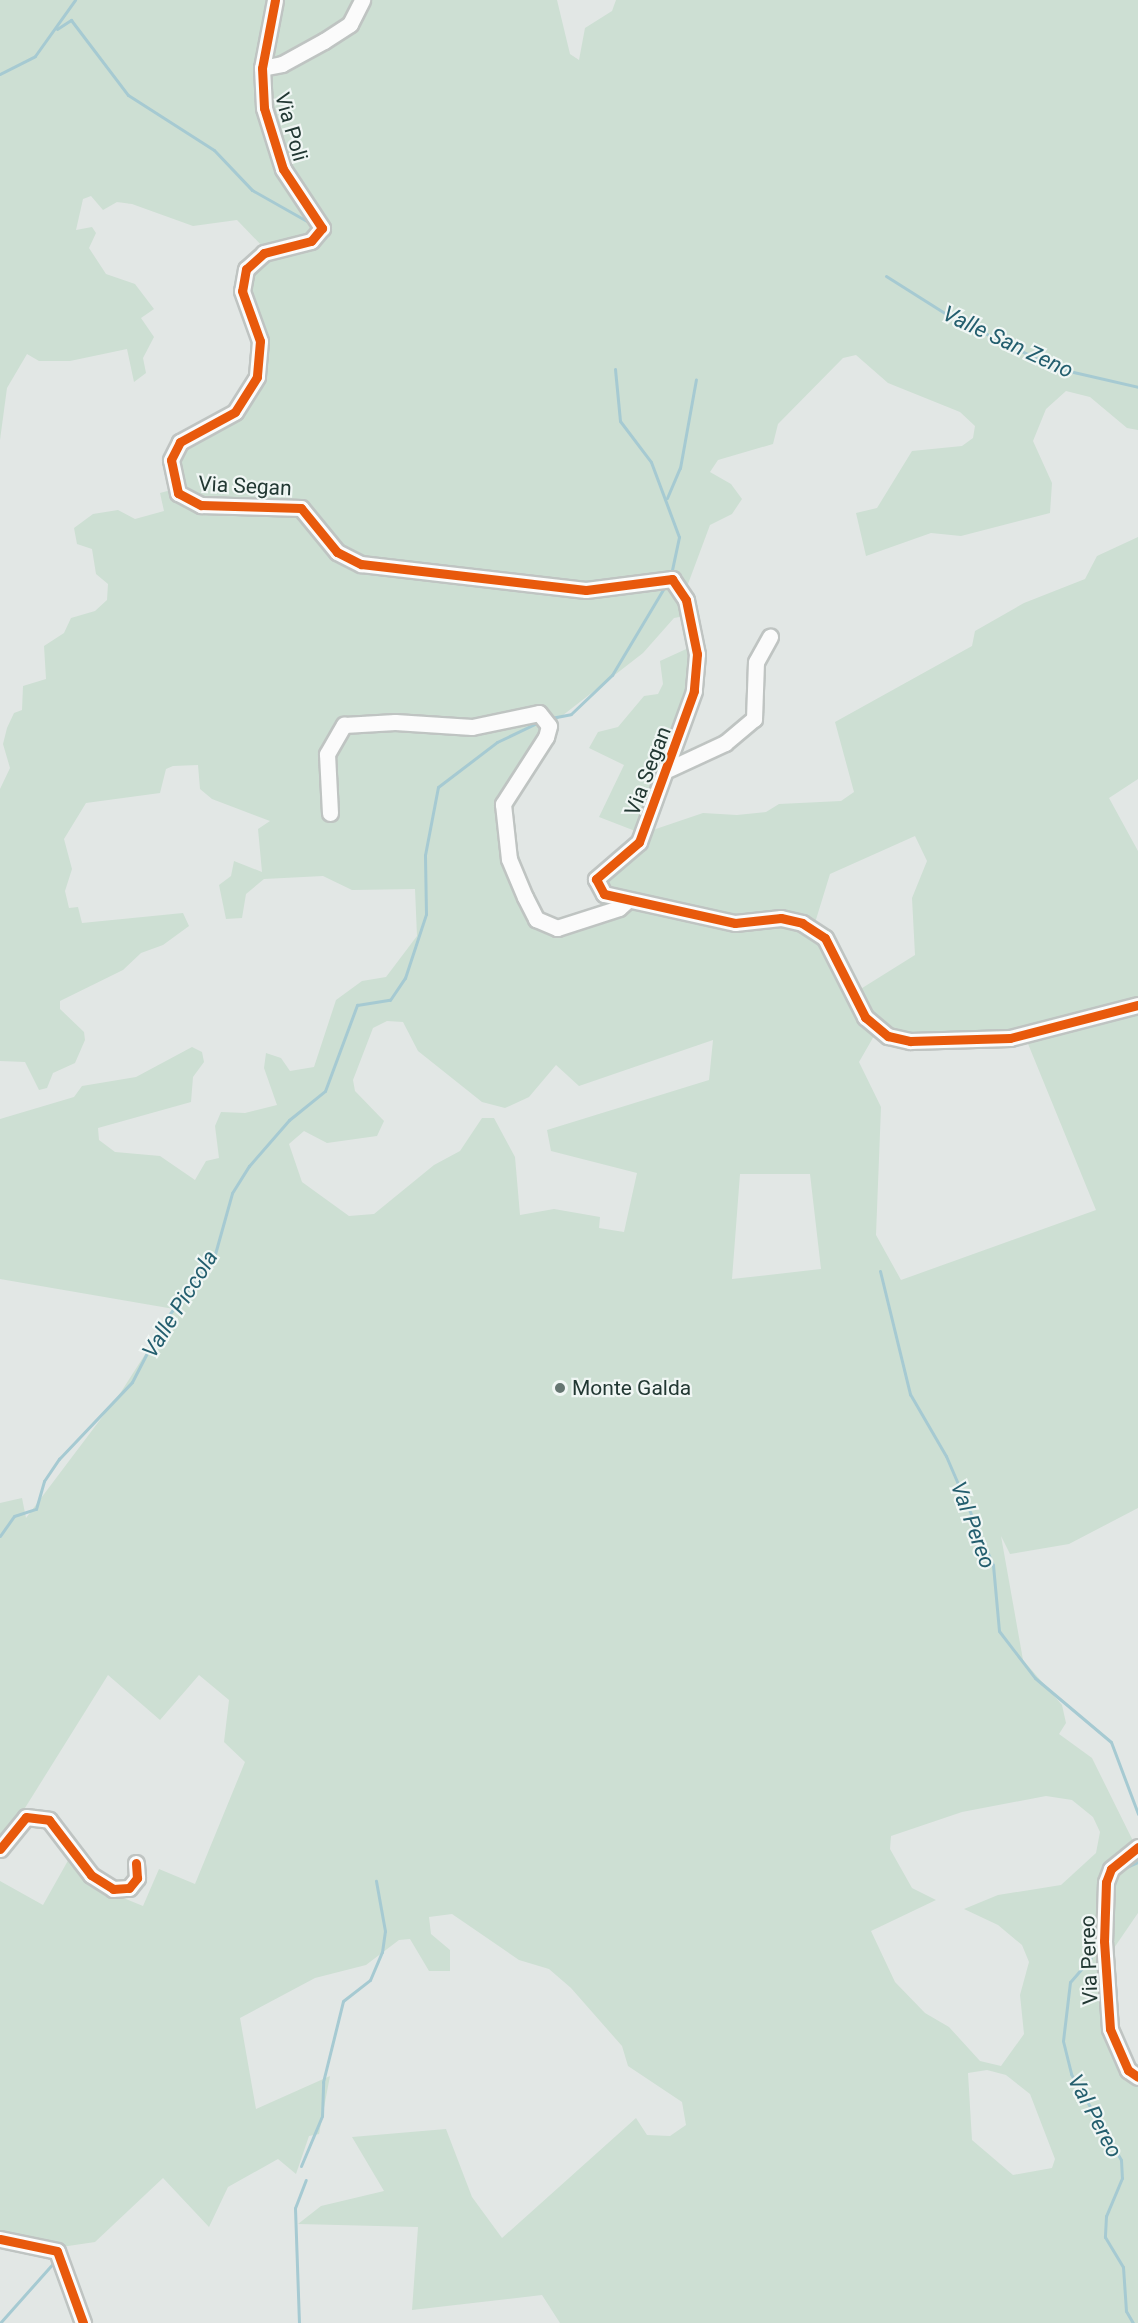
<!DOCTYPE html>
<html>
<head>
<meta charset="utf-8">
<style>
  body { margin:0 }
  #map { position:relative; width:1138px; height:2323px; overflow:hidden; background:#e2e7e5; font-family:Roboto,sans-serif }
  div>[style] { position:absolute }
  [style*='--x'] { left:calc(var(--x)*1px); top:calc(var(--y)*1px); width:calc(var(--w)*1px); rotate:calc(var(--a)*1deg) }
  .green>* { inset:0; background:#cddfd3 }
  .stream>* { height:3px; margin:-1.5px; padding:0 1.5px; transform-origin:1.5px; border-radius:1.5px; background:#a6cad2 }
  .roads { filter:drop-shadow(2px 0 #bfc4c2) drop-shadow(-2px 0 #bfc4c2) drop-shadow(0 2px #bfc4c2) drop-shadow(0 -2px #bfc4c2) }
  .minor>* { height:15px; margin:-7.5px; padding:0 7.5px; transform-origin:7.5px; border-radius:7.5px; background:#fbfbfb }
  .cycleway>* { height:9px; margin:-4.5px; padding:0 4.5px; transform-origin:4.5px; border-radius:4.5px; background:#e8590c }
  .dots>* { width:16px; height:16px; translate:-50% -50%; box-sizing:border-box; border:3px solid #f0f6f4; border-radius:50% }
  span { translate:-50% -50%; white-space:nowrap; text-align:center; line-height:1.15; -webkit-text-stroke:4.5px #f0f6f4; paint-order:stroke }
  .street-label { font-size:21px; color:#223833 }
  .poi-label { font-size:21px; color:#223833 }
  .left { translate:0 -50%; text-align:left }
  .water-label { font-size:22px; color:#235e6e; font-style:italic }
</style>
</head>
<body>
<div id="map">
  <div class="green">
    <i style="clip-path:polygon(evenodd,0 0,557px 0,570px 54px,579px 60px,585px 28px,612px 11px,616px 0,1138px 0,1138px 430px,1127px 428px,1090px 397px,1066px 391px,1046px 409px,1033px 441px,1052px 483px,1050px 513px,961px 536px,931px 533px,866px 556px,856px 513px,877px 508px,912px 451px,962px 446px,973px 438px,975px 426px,960px 412px,888px 383px,856px 355px,843px 358px,778px 424px,773px 444px,718px 460px,710px 472px,731px 484px,742px 499px,732px 514px,710px 525px,685px 592px,690px 615px,674px 618px,643px 653px,558px 719px,507px 807px,531px 902px,551px 922px,625px 904px,598px 881px,643px 834px,599px 817px,624px 765px,589px 748px,598px 732px,618px 727px,644px 696px,658px 694px,663px 684px,660px 661px,695px 645px,694px 687px,644px 833px,703px 813px,737px 815px,766px 812px,779px 804px,841px 801px,854px 792px,835px 722px,972px 646px,975px 631px,1024px 603px,1085px 579px,1097px 556px,1138px 537px,1138px 779px,1109px 798px,1138px 851px,1138px 1508px,1069px 1544px,1010px 1554px,1001px 1536px,1023px 1660px,1062px 1705px,1066px 1723px,1059px 1734px,1092px 1758px,1138px 1851px,1138px 1913px,1114px 1948px,1122px 2056px,1138px 2075px,1138px 2323px,560px 2323px,542px 2295px,412px 2310px,418px 2227px,298px 2224px,321px 2206px,384px 2191px,352px 2137px,446px 2129px,472px 2197px,502px 2238px,636px 2118px,647px 2135px,670px 2136px,686px 2125px,682px 2102px,628px 2066px,622px 2046px,571px 1988px,549px 1969px,519px 1960px,452px 1914px,429px 1917px,431px 1934px,450px 1950px,450px 1971px,429px 1971px,410px 1939px,399px 1940px,366px 1965px,315px 1978px,240px 2018px,256px 2109px,330px 2076px,319px 2134px,309px 2136px,296px 2174px,278px 2159px,228px 2187px,209px 2227px,163px 2178px,95px 2242px,41px 2250px,0 2240px,0 1881px,43px 1905px,70px 1857px,94px 1886px,143px 1906px,159px 1869px,195px 1884px,245px 1762px,224px 1742px,229px 1700px,199px 1675px,160px 1720px,108px 1675px,0 1848px,0 1503px,22px 1498px,26px 1518px,121px 1392px,174px 1309px,0 1279px,0 1119px,74px 1097px,82px 1086px,136px 1077px,192px 1047px,202px 1052px,204px 1062px,193px 1077px,191px 1102px,98px 1128px,99px 1140px,115px 1152px,160px 1156px,195px 1180px,206px 1161px,219px 1158px,215px 1126px,221px 1112px,245px 1113px,277px 1105px,264px 1068px,266px 1053px,281px 1058px,290px 1071px,314px 1067px,336px 1000px,362px 981px,386px 977px,417px 936px,415px 889px,352px 890px,323px 876px,264px 879px,246px 894px,242px 918px,226px 919px,219px 885px,231px 876px,234px 861px,262px 872px,258px 829px,270px 821px,212px 799px,200px 789px,198px 765px,173px 766px,166px 769px,160px 793px,86px 803px,64px 839px,72px 869px,65px 891px,69px 908px,78px 907px,82px 923px,183px 913px,189px 926px,163px 945px,141px 953px,123px 970px,60px 1001px,60px 1009px,84px 1032px,85px 1040px,75px 1063px,53px 1073px,47px 1088px,39px 1090px,25px 1062px,0 1061px,0 789px,10px 768px,3px 744px,7px 728px,14px 713px,22px 710px,23px 686px,46px 679px,44px 646px,64px 633px,71px 618px,95px 611px,107px 600px,108px 584px,96px 574px,92px 549px,77px 544px,74px 528px,93px 514px,118px 510px,135px 519px,164px 511px,160px 493px,175px 489px,178px 444px,231px 415px,249px 392px,259px 345px,240px 281px,267px 251px,237px 220px,193px 226px,132px 204px,117px 202px,103px 210px,91px 196px,83px 199px,76px 230px,92px 227px,96px 233px,89px 248px,106px 274px,135px 284px,154px 309px,141px 318px,154px 337px,143px 358px,146px 373px,134px 382px,127px 349px,70px 361px,39px 361px,27px 354px,7px 388px,0 440px,0 0,915px 836px,927px 861px,912px 898px,915px 955px,851px 995px,814px 926px,830px 874px,915px 836px,0 0,387px 1021px,403px 1022px,418px 1051px,482px 1102px,505px 1108px,529px 1097px,556px 1065px,579px 1086px,713px 1040px,709px 1080px,547px 1130px,551px 1151px,637px 1173px,624px 1232px,599px 1228px,600px 1217px,554px 1209px,520px 1215px,515px 1157px,494px 1118px,482px 1118px,460px 1151px,434px 1165px,374px 1214px,349px 1216px,302px 1182px,289px 1144px,304px 1131px,327px 1143px,377px 1136px,384px 1121px,355px 1091px,353px 1080px,373px 1028px,387px 1021px,0 0,878px 1029px,952px 1044px,1024px 1034px,1096px 1210px,901px 1280px,876px 1235px,881px 1107px,859px 1062px,878px 1029px,0 0,740px 1174px,810px 1174px,821px 1269px,732px 1279px,740px 1174px,0 0,1046px 1796px,1072px 1800px,1093px 1817px,1100px 1832px,1096px 1853px,1061px 1885px,998px 1895px,964px 1909px,998px 1925px,1022px 1945px,1029px 1962px,1020px 1995px,1024px 2034px,1001px 2066px,980px 2061px,949px 2027px,925px 2013px,895px 1982px,871px 1931px,936px 1900px,912px 1888px,890px 1849px,891px 1836px,962px 1812px,1046px 1796px,0 0,987px 2070px,1006px 2075px,1030px 2094px,1055px 2159px,1052px 2168px,1013px 2175px,972px 2140px,968px 2073px,987px 2070px)"></i>
  </div>
  <div class="stream">
    <i style="--x:57;--y:29;--w:17;--a:-33"></i>
    <i style="--x:71;--y:20;--w:94;--a:52.8"></i>
    <i style="--x:128;--y:95;--w:102;--a:32.6"></i>
    <i style="--x:214;--y:150;--w:55;--a:46.5"></i>
    <i style="--x:252;--y:190;--w:69;--a:29.5"></i>
    <i style="--x:0;--y:74;--w:39;--a:-27"></i>
    <i style="--x:35;--y:56;--w:69;--a:-54.5"></i>
    <i style="--x:886;--y:276;--w:73;--a:32.2"></i>
    <i style="--x:948;--y:315;--w:120;--a:26.1"></i>
    <i style="--x:1056;--y:368;--w:84;--a:13"></i>
    <i style="--x:615;--y:369;--w:52;--a:84.5"></i>
    <i style="--x:620;--y:421;--w:51;--a:52.9"></i>
    <i style="--x:651;--y:462;--w:80;--a:69.5"></i>
    <i style="--x:679;--y:537;--w:38;--a:102"></i>
    <i style="--x:667;--y:498;--w:33;--a:-67"></i>
    <i style="--x:680;--y:468;--w:90;--a:-79.8"></i>
    <i style="--x:551;--y:718;--w:20;--a:-11"></i>
    <i style="--x:571;--y:714;--w:57;--a:-43.6"></i>
    <i style="--x:612;--y:675;--w:104;--a:-59.2"></i>
    <i style="--x:880;--y:1271;--w:127;--a:76.3"></i>
    <i style="--x:910;--y:1394;--w:72;--a:59.9"></i>
    <i style="--x:946;--y:1456;--w:119;--a:66.7"></i>
    <i style="--x:993;--y:1565;--w:66;--a:84.8"></i>
    <i style="--x:999;--y:1631;--w:59;--a:52.5"></i>
    <i style="--x:1035;--y:1678;--w:99;--a:40.1"></i>
    <i style="--x:1111;--y:1742;--w:77;--a:69.4"></i>
    <i style="--x:0;--y:1536;--w:24;--a:-55"></i>
    <i style="--x:14;--y:1516;--w:23;--a:-18"></i>
    <i style="--x:36;--y:1509;--w:29;--a:-74"></i>
    <i style="--x:44;--y:1481;--w:27;--a:-56"></i>
    <i style="--x:59;--y:1459;--w:106;--a:-46.5"></i>
    <i style="--x:132;--y:1382;--w:65;--a:-62.7"></i>
    <i style="--x:162;--y:1324;--w:88;--a:-52.9"></i>
    <i style="--x:215;--y:1254;--w:63;--a:-74.4"></i>
    <i style="--x:232;--y:1193;--w:32;--a:-58"></i>
    <i style="--x:249;--y:1166;--w:61;--a:-49"></i>
    <i style="--x:289;--y:1120;--w:46;--a:-38.9"></i>
    <i style="--x:325;--y:1091;--w:92;--a:-69.6"></i>
    <i style="--x:357;--y:1005;--w:33;--a:-9"></i>
    <i style="--x:390;--y:1000;--w:27;--a:-56"></i>
    <i style="--x:405;--y:978;--w:67;--a:-71.8"></i>
    <i style="--x:426;--y:914;--w:59;--a:-91"></i>
    <i style="--x:425;--y:855;--w:69;--a:-79.2"></i>
    <i style="--x:438;--y:787;--w:74;--a:-37.3"></i>
    <i style="--x:497;--y:742;--w:47;--a:-25.5"></i>
    <i style="--x:1120;--y:1870;--w:20;--a:-24"></i>
    <i style="--x:1095;--y:1944;--w:16;--a:108"></i>
    <i style="--x:1090;--y:1959;--w:30;--a:131"></i>
    <i style="--x:1070;--y:1982;--w:59;--a:96.8"></i>
    <i style="--x:1063;--y:2041;--w:34;--a:76"></i>
    <i style="--x:1071;--y:2074;--w:99;--a:59.8"></i>
    <i style="--x:1121;--y:2160;--w:18;--a:87"></i>
    <i style="--x:1122;--y:2178;--w:41;--a:112.8"></i>
    <i style="--x:1106;--y:2216;--w:21;--a:93"></i>
    <i style="--x:1105;--y:2237;--w:35;--a:59"></i>
    <i style="--x:1123;--y:2267;--w:44;--a:86.1"></i>
    <i style="--x:1126;--y:2311;--w:14;--a:60"></i>
    <i style="--x:301;--y:2166;--w:54;--a:-67.2"></i>
    <i style="--x:322;--y:2116;--w:34;--a:-88"></i>
    <i style="--x:323;--y:2082;--w:83;--a:-76.1"></i>
    <i style="--x:343;--y:2001;--w:34;--a:-38"></i>
    <i style="--x:370;--y:1980;--w:30;--a:-67"></i>
    <i style="--x:382;--y:1952;--w:21;--a:-82"></i>
    <i style="--x:385;--y:1931;--w:51;--a:-100.2"></i>
    <i style="--x:0;--y:2323;--w:83;--a:-48.4"></i>
    <i style="--x:299;--y:2323;--w:115;--a:-92"></i>
    <i style="--x:295;--y:2208;--w:30;--a:-69"></i>
  </div>
  <div class="roads">
    <div class="minor">
      <i style="--x:275;--y:0;--w:69;--a:100.8"></i>
      <i style="--x:262;--y:68;--w:40;--a:87.1"></i>
      <i style="--x:264;--y:108;--w:64;--a:72.7"></i>
      <i style="--x:283;--y:169;--w:71;--a:56.5"></i>
      <i style="--x:322;--y:228;--w:17;--a:130"></i>
      <i style="--x:311;--y:241;--w:49;--a:165.7"></i>
      <i style="--x:264;--y:253;--w:24;--a:138"></i>
      <i style="--x:246;--y:269;--w:22;--a:100"></i>
      <i style="--x:242;--y:291;--w:53;--a:70.2"></i>
      <i style="--x:260;--y:341;--w:36;--a:95"></i>
      <i style="--x:257;--y:377;--w:41;--a:122.2"></i>
      <i style="--x:235;--y:412;--w:63;--a:151.4"></i>
      <i style="--x:180;--y:442;--w:20;--a:117"></i>
      <i style="--x:171;--y:460;--w:34;--a:78"></i>
      <i style="--x:178;--y:493;--w:26;--a:28"></i>
      <i style="--x:201;--y:505;--w:100;--a:1.7"></i>
      <i style="--x:301;--y:508;--w:57;--a:50.7"></i>
      <i style="--x:337;--y:552;--w:27;--a:27"></i>
      <i style="--x:361;--y:564;--w:226;--a:6.6"></i>
      <i style="--x:586;--y:590;--w:87;--a:-7.3"></i>
      <i style="--x:672;--y:579;--w:25;--a:56"></i>
      <i style="--x:686;--y:600;--w:55;--a:78.5"></i>
      <i style="--x:697;--y:654;--w:37;--a:95"></i>
      <i style="--x:694;--y:691;--w:161;--a:110"></i>
      <i style="--x:639;--y:842;--w:57;--a:139.3"></i>
      <i style="--x:596;--y:879;--w:17;--a:62"></i>
      <i style="--x:604;--y:894;--w:134;--a:12.5"></i>
      <i style="--x:735;--y:923;--w:46;--a:-6.2"></i>
      <i style="--x:781;--y:918;--w:22;--a:13"></i>
      <i style="--x:802;--y:923;--w:27;--a:33"></i>
      <i style="--x:825;--y:938;--w:89;--a:63.1"></i>
      <i style="--x:865;--y:1017;--w:30;--a:40"></i>
      <i style="--x:888;--y:1036;--w:23;--a:13"></i>
      <i style="--x:910;--y:1041;--w:100;--a:-1.7"></i>
      <i style="--x:1010;--y:1038;--w:132;--a:-14.5"></i>
      <i style="--x:262;--y:68;--w:20;--a:-11"></i>
      <i style="--x:282;--y:64;--w:48;--a:-28.7"></i>
      <i style="--x:324;--y:41;--w:31;--a:-33"></i>
      <i style="--x:350;--y:24;--w:27;--a:-63"></i>
      <i style="--x:669;--y:769;--w:62;--a:-24.9"></i>
      <i style="--x:725;--y:743;--w:38;--a:-40"></i>
      <i style="--x:754;--y:719;--w:57;--a:-88"></i>
      <i style="--x:756;--y:662;--w:29;--a:-61"></i>
      <i style="--x:330;--y:813;--w:59;--a:-92.9"></i>
      <i style="--x:327;--y:754;--w:34;--a:-60"></i>
      <i style="--x:344;--y:725;--w:51;--a:-3.4"></i>
      <i style="--x:395;--y:722;--w:77;--a:3.7"></i>
      <i style="--x:472;--y:727;--w:68;--a:-11.8"></i>
      <i style="--x:539;--y:713;--w:16;--a:52"></i>
      <i style="--x:549;--y:726;--w:11;--a:105"></i>
      <i style="--x:546;--y:737;--w:80;--a:122.7"></i>
      <i style="--x:503;--y:804;--w:55;--a:83.8"></i>
      <i style="--x:509;--y:859;--w:41;--a:67.2"></i>
      <i style="--x:525;--y:897;--w:25;--a:63"></i>
      <i style="--x:536;--y:919;--w:23;--a:23"></i>
      <i style="--x:557;--y:928;--w:65;--a:-17.9"></i>
      <i style="--x:619;--y:908;--w:12;--a:-42"></i>
      <i style="--x:1138;--y:1847;--w:35;--a:141"></i>
      <i style="--x:1111;--y:1869;--w:14;--a:111"></i>
      <i style="--x:1106;--y:1882;--w:59;--a:91.9"></i>
      <i style="--x:1104;--y:1941;--w:88;--a:86.1"></i>
      <i style="--x:1110;--y:2029;--w:45;--a:66.3"></i>
      <i style="--x:1128;--y:2070;--w:12;--a:35"></i>
      <i style="--x:0;--y:1849;--w:41;--a:-50.9"></i>
      <i style="--x:26;--y:1817;--w:23;--a:7"></i>
      <i style="--x:49;--y:1820;--w:69;--a:52.6"></i>
      <i style="--x:91;--y:1875;--w:26;--a:32"></i>
      <i style="--x:113;--y:1889;--w:16;--a:-4"></i>
      <i style="--x:129;--y:1888;--w:13;--a:-51"></i>
      <i style="--x:137;--y:1878;--w:15;--a:-94"></i>
      <i style="--x:0;--y:2239;--w:58;--a:11.9"></i>
      <i style="--x:57;--y:2251;--w:77;--a:70.1"></i>
    </div>
  </div>
  <div class="cycleway">
    <i style="--x:275;--y:0;--w:69;--a:100.8"></i>
    <i style="--x:262;--y:68;--w:40;--a:87.1"></i>
    <i style="--x:264;--y:108;--w:64;--a:72.7"></i>
    <i style="--x:283;--y:169;--w:71;--a:56.5"></i>
    <i style="--x:322;--y:228;--w:17;--a:130"></i>
    <i style="--x:311;--y:241;--w:49;--a:165.7"></i>
    <i style="--x:264;--y:253;--w:24;--a:138"></i>
    <i style="--x:246;--y:269;--w:22;--a:100"></i>
    <i style="--x:242;--y:291;--w:53;--a:70.2"></i>
    <i style="--x:260;--y:341;--w:36;--a:95"></i>
    <i style="--x:257;--y:377;--w:41;--a:122.2"></i>
    <i style="--x:235;--y:412;--w:63;--a:151.4"></i>
    <i style="--x:180;--y:442;--w:20;--a:117"></i>
    <i style="--x:171;--y:460;--w:34;--a:78"></i>
    <i style="--x:178;--y:493;--w:26;--a:28"></i>
    <i style="--x:201;--y:505;--w:100;--a:1.7"></i>
    <i style="--x:301;--y:508;--w:57;--a:50.7"></i>
    <i style="--x:337;--y:552;--w:27;--a:27"></i>
    <i style="--x:361;--y:564;--w:226;--a:6.6"></i>
    <i style="--x:586;--y:590;--w:87;--a:-7.3"></i>
    <i style="--x:672;--y:579;--w:25;--a:56"></i>
    <i style="--x:686;--y:600;--w:55;--a:78.5"></i>
    <i style="--x:697;--y:654;--w:37;--a:95"></i>
    <i style="--x:694;--y:691;--w:161;--a:110"></i>
    <i style="--x:639;--y:842;--w:57;--a:139.3"></i>
    <i style="--x:596;--y:879;--w:17;--a:62"></i>
    <i style="--x:604;--y:894;--w:134;--a:12.5"></i>
    <i style="--x:735;--y:923;--w:46;--a:-6.2"></i>
    <i style="--x:781;--y:918;--w:22;--a:13"></i>
    <i style="--x:802;--y:923;--w:27;--a:33"></i>
    <i style="--x:825;--y:938;--w:89;--a:63.1"></i>
    <i style="--x:865;--y:1017;--w:30;--a:40"></i>
    <i style="--x:888;--y:1036;--w:23;--a:13"></i>
    <i style="--x:910;--y:1041;--w:100;--a:-1.7"></i>
    <i style="--x:1010;--y:1038;--w:132;--a:-14.5"></i>
    <i style="--x:1138;--y:1847;--w:35;--a:141"></i>
    <i style="--x:1111;--y:1869;--w:14;--a:111"></i>
    <i style="--x:1106;--y:1882;--w:59;--a:91.9"></i>
    <i style="--x:1104;--y:1941;--w:88;--a:86.1"></i>
    <i style="--x:1110;--y:2029;--w:45;--a:66.3"></i>
    <i style="--x:1128;--y:2070;--w:12;--a:35"></i>
    <i style="--x:0;--y:1849;--w:41;--a:-50.9"></i>
    <i style="--x:26;--y:1817;--w:23;--a:7"></i>
    <i style="--x:49;--y:1820;--w:69;--a:52.6"></i>
    <i style="--x:91;--y:1875;--w:26;--a:32"></i>
    <i style="--x:113;--y:1889;--w:16;--a:-4"></i>
    <i style="--x:129;--y:1888;--w:13;--a:-51"></i>
    <i style="--x:137;--y:1878;--w:15;--a:-94"></i>
    <i style="--x:0;--y:2239;--w:58;--a:11.9"></i>
    <i style="--x:57;--y:2251;--w:77;--a:70.1"></i>
  </div>
  <div class="dots">
    <i style="left:560px;top:1388px;background:#657571"></i>
  </div>
  <div class="street-label">
    <span style="left:291px;top:127px;rotate:74deg">Via Poli</span>
    <span style="left:245px;top:486px;rotate:3deg">Via Segan</span>
    <span style="left:648px;top:771px;rotate:-69deg">Via Segan</span>
    <span style="left:1089px;top:1960px;rotate:-92deg">Via Pereo</span>
  </div>
  <div class="poi-label">
    <span class="left" style="left:572px;top:1388px">Monte Galda</span>
  </div>
  <div class="water-label">
    <span style="left:1008px;top:342px;rotate:25deg">Valle San Zeno</span>
    <span style="left:180px;top:1304px;rotate:-58deg">Valle Piccola</span>
    <span style="left:973px;top:1525px;rotate:70deg">Val Pereo</span>
    <span style="left:1095px;top:2116px;rotate:62deg">Val Pereo</span>
  </div>
</div>
</body>
</html>
